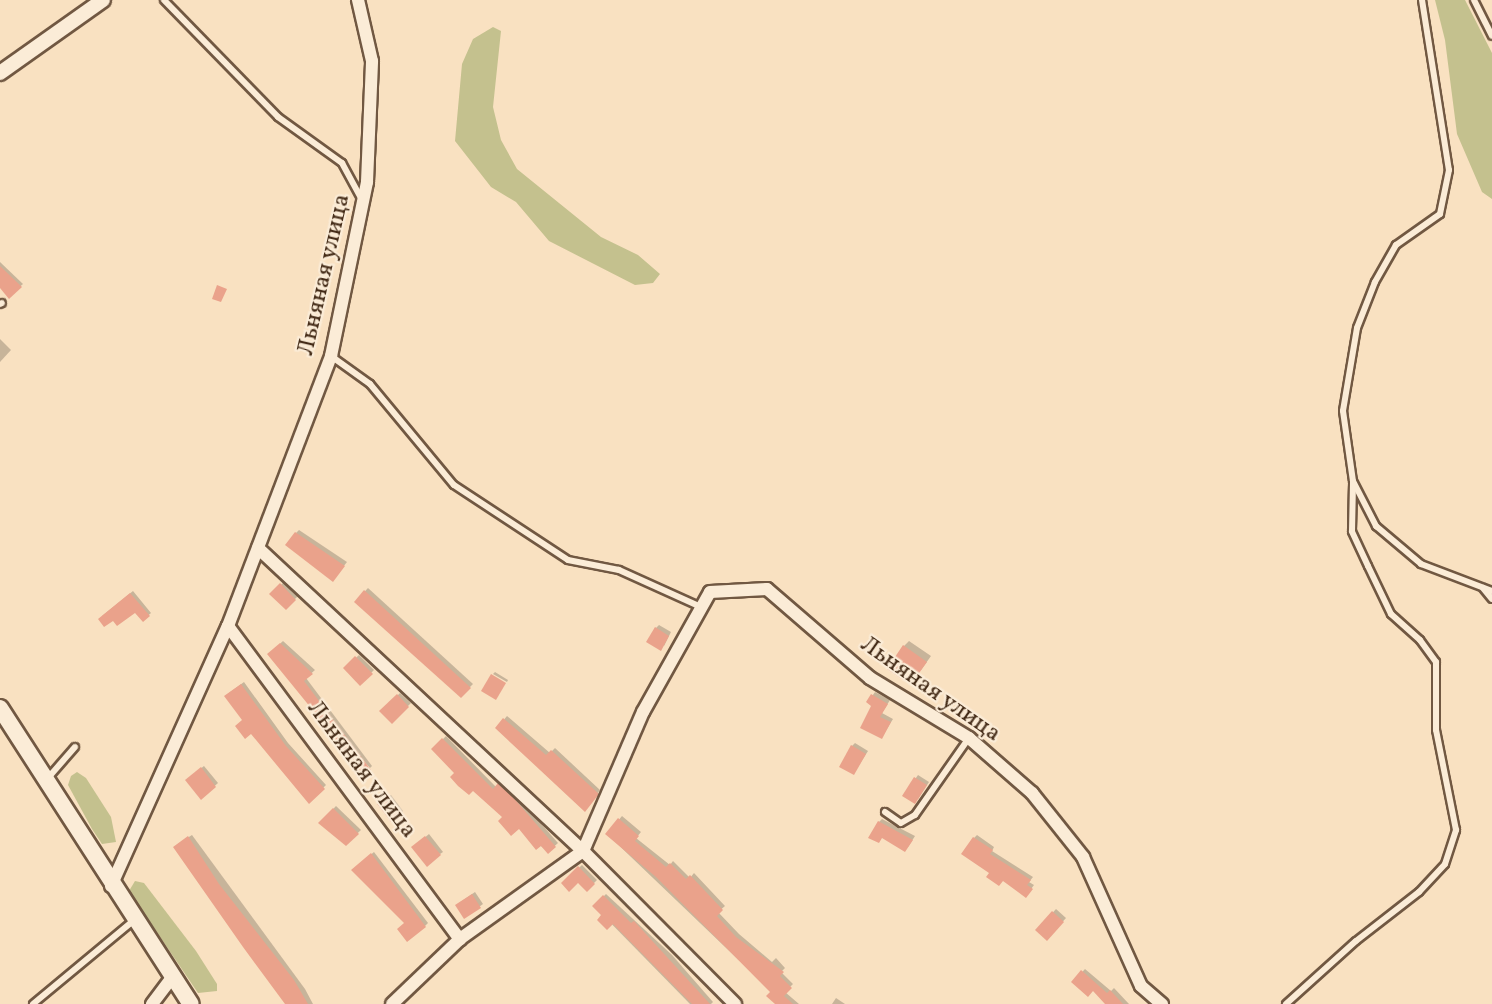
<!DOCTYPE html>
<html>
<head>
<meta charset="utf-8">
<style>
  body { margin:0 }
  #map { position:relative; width:1492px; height:1004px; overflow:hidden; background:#f9e1c1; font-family:Vollkorn,serif }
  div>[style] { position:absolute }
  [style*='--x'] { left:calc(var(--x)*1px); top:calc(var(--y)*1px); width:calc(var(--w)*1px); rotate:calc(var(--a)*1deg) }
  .green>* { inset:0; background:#c4c18e }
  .shadow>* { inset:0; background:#0003 }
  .building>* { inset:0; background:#eaa28b }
  .roads { filter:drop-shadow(2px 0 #715842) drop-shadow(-2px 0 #715842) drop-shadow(0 2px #715842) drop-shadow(0 -2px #715842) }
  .service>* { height:6px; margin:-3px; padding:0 3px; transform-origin:3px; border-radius:3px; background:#fbecd7 }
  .minor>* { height:12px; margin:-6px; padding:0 6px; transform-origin:6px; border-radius:6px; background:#fbecd7 }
  .tertiary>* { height:14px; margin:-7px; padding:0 7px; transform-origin:7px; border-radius:7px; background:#fbecd7 }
  .secondary>* { height:16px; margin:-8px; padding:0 8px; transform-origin:8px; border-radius:8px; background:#fbecd7 }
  span { translate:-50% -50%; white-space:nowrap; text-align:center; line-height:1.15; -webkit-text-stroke:4.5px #fbecd7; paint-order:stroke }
  .street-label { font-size:24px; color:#442b17 }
</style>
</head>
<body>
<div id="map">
  <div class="green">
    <i style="clip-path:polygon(1435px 0,1465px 0,1492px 53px,1492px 199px,1482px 192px,1457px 134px,1445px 40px)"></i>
    <i style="clip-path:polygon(493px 27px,501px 31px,493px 107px,501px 140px,517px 169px,601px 237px,638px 255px,660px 274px,653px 283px,635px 285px,549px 241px,516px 202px,491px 187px,455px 141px,462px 64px,473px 39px)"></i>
    <i style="clip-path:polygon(77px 772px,86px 778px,111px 817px,116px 842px,102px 844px,92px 829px,68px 785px,71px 776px)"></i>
    <i style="clip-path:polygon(135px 881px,144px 883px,196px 951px,217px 984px,217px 991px,198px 993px,129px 891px)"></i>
  </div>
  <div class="shadow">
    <i style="clip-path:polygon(0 262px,23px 284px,9px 296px,0 285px)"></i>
    <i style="clip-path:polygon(0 339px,11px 350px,0 362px)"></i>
    <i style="clip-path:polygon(299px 530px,347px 562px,335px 577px,296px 533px)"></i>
    <i style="clip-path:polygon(284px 582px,298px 596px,286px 608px,271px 594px)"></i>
    <i style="clip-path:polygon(368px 588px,473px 684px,461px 696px,356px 601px)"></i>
    <i style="clip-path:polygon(133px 591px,151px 613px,143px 620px,135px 611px,114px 619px,102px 616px)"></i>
    <i style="clip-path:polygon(659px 625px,671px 632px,664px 646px,656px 628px)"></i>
    <i style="clip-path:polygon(283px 641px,315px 670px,306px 678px,372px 766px,370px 768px,269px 654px)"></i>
    <i style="clip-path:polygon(909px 641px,931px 656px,921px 670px,910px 670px,903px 678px,904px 646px)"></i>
    <i style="clip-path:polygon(359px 655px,374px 670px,360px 684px,345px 668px)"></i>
    <i style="clip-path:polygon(495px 672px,508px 680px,507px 682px,493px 674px)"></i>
    <i style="clip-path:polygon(244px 682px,288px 743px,326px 785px,309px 802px,244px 720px,229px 693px)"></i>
    <i style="clip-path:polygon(875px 692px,890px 700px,882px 713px,893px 719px,882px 737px,873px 705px,868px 702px)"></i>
    <i style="clip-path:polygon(400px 693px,411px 703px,392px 722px,382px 711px)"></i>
    <i style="clip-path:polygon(507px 716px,550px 753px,555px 748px,600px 790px,587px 807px,497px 728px)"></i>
    <i style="clip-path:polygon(446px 736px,496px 787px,501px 782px,515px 794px,558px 843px,548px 852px,456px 773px,433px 749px)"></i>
    <i style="clip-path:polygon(855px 743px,868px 751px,854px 773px,852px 746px)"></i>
    <i style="clip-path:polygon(204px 766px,218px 783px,201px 798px,190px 777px)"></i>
    <i style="clip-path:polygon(918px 775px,929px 782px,918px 799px,904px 795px)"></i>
    <i style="clip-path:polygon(391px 795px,403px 811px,400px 814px,382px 801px)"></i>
    <i style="clip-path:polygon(336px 806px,361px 830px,346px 844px,320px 823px)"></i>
    <i style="clip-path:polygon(622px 816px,641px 832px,636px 838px,670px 865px,673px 861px,690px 878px,694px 873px,725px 906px,718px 912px,739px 934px,772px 962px,776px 958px,785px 968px,781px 972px,793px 984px,785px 992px,799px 1004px,777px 1004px,772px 992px,607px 834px)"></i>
    <i style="clip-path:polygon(882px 819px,915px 836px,908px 847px,879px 822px)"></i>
    <i style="clip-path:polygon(429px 834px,443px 852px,440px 854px,416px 845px)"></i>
    <i style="clip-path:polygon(192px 835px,305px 989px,313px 1004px,290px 1004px,178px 844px)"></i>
    <i style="clip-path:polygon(977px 835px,994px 847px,992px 851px,1033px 877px,1029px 882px,1034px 885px,1028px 893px,991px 873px,974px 838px)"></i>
    <i style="clip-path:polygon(374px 852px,428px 923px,425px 926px,406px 922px,356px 867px)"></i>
    <i style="clip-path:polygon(582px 865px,597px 880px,587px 890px,579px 881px,563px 883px)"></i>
    <i style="clip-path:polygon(475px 892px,483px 904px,465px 917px,459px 903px)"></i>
    <i style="clip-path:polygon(606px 894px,672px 955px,713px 1002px,711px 1004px,690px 1004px,594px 906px)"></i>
    <i style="clip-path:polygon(1056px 909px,1066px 918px,1047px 939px,1037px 930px)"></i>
    <i style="clip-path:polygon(1085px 969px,1111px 991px,1114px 988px,1129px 1004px,1108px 1004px,1093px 990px,1073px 982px)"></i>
    <i style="clip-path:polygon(836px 998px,845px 1004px,832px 1004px)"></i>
  </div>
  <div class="building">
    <i style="clip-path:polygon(0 266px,22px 287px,9px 299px,0 288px)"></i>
    <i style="clip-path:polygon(217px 285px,227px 289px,221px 302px,212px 299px)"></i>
    <i style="clip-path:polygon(295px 532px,345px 566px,333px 582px,285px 545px)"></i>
    <i style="clip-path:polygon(280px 583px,296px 600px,286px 610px,269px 594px)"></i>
    <i style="clip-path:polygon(364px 590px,471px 688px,461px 698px,354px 602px)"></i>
    <i style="clip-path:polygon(130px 593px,150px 616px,143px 622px,135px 613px,117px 626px,113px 621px,104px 627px,98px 619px)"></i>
    <i style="clip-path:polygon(655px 627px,669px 636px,661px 651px,646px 642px)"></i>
    <i style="clip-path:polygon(280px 643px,313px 674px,304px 681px,371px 770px,358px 778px,311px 708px,267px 654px)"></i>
    <i style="clip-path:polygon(903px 645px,927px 662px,917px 676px,909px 671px,903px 680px,887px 669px)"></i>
    <i style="clip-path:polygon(355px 656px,373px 674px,360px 686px,343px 668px)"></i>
    <i style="clip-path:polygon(491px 674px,506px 683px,496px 700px,481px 691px)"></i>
    <i style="clip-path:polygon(241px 684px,286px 746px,325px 789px,309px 804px,251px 734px,245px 739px,235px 726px,242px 720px,224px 696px)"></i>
    <i style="clip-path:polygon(397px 694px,409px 707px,392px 724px,379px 711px)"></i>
    <i style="clip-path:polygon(871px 694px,888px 704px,880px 717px,891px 722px,882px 739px,860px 728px,871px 706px,866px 702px)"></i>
    <i style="clip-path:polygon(503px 718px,546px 755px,551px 750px,599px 794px,585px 812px,495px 728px)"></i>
    <i style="clip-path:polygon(442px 738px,493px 789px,498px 783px,512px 796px,556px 847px,548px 854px,541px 846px,536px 850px,519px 829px,511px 836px,498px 821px,502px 817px,473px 791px,469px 795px,458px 786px,450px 777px,454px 773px,431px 749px)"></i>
    <i style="clip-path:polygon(851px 745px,866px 754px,854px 775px,839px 767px)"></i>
    <i style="clip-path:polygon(201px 767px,216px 787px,201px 800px,185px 780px)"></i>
    <i style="clip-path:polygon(914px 777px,927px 785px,915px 804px,902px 796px)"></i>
    <i style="clip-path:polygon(387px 796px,401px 815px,391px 822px,377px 804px)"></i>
    <i style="clip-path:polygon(333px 808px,359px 834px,346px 846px,318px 823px)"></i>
    <i style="clip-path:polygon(618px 818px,639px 836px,635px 841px,666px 867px,670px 863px,686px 879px,690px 875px,723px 910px,717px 916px,736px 937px,784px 972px,780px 976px,792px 988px,784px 996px,793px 1004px,775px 1004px,766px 996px,770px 992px,656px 877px,605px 834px)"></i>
    <i style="clip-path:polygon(878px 821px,913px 840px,905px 852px,882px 838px,879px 843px,868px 838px)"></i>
    <i style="clip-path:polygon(188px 836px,219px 884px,294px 980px,308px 1004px,285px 1004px,243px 947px,173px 847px)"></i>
    <i style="clip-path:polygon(425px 836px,441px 855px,427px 867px,411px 847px)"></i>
    <i style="clip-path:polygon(973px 837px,993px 850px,990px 854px,1031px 880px,1027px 885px,1033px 889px,1026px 898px,1003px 881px,999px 886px,986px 877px,989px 873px,961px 854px)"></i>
    <i style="clip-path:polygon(371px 853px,426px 927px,407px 942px,397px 929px,404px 923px,351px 870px)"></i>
    <i style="clip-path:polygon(578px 866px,595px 884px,587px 892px,578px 883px,569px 892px,561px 883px)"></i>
    <i style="clip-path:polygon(472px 894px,481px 908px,464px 919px,455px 905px)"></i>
    <i style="clip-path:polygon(603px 895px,631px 923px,634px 921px,710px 1004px,692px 1004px,613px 924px,607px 930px,597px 920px,601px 915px,592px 906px)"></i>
    <i style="clip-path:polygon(1052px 911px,1064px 922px,1047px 941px,1035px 930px)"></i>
    <i style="clip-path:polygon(1081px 970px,1107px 993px,1110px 990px,1123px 1004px,1105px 1004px,1093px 991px,1088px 997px,1071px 982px)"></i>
  </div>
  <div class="roads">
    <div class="service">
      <i style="--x:164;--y:0;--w:163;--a:45.7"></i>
      <i style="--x:278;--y:117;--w:79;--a:35.7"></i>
      <i style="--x:342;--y:163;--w:42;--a:61.6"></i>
      <i style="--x:1422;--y:0;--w:172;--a:81"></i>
      <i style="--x:1449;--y:170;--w:45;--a:101.6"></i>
      <i style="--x:1440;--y:214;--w:54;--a:144.8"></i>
      <i style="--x:1396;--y:245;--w:43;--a:119.6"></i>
      <i style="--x:1375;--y:282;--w:49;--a:111.4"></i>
      <i style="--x:1357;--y:328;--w:84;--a:99.6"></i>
      <i style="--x:1343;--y:411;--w:71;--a:81.9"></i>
      <i style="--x:1353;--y:481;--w:51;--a:62.9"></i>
      <i style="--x:1376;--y:526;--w:59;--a:40.2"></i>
      <i style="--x:1421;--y:564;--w:76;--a:20.8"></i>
      <i style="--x:1474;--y:0;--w:40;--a:63.4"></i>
      <i style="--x:0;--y:304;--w:2;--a:-27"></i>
      <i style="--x:331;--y:356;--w:48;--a:35.7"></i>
      <i style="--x:370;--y:384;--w:131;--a:50.3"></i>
      <i style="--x:454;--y:485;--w:136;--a:33.3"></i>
      <i style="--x:568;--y:560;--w:52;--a:11.1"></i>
      <i style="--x:619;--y:570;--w:90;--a:24.3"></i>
      <i style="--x:1483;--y:588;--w:14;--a:51"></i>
      <i style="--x:48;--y:778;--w:41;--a:-48.9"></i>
      <i style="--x:885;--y:812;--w:19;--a:35"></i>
      <i style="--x:901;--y:823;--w:16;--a:-30"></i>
      <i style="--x:915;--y:815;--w:94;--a:-55"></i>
      <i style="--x:33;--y:1004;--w:131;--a:-39.7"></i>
      <i style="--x:1286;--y:1004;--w:94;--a:-42"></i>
      <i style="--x:1356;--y:941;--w:80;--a:-37.9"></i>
      <i style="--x:1419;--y:892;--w:38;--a:-47"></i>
      <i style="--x:1445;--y:864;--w:36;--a:-72"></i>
      <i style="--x:1456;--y:830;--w:102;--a:-101.3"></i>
      <i style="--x:1436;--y:730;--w:68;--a:-90"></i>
      <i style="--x:1436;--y:662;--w:27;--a:-126"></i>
      <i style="--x:1420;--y:640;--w:39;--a:-138"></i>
      <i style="--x:1391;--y:614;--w:53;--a:-115.6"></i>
      <i style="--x:1368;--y:566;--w:38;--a:-115"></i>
      <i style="--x:1352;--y:531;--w:49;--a:-88.8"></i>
    </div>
    <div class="minor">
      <i style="--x:258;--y:548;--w:444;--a:43"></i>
      <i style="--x:583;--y:851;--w:216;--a:45.2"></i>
      <i style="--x:228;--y:626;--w:390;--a:53.5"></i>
      <i style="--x:111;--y:886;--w:285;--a:-65.8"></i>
      <i style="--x:228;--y:626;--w:289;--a:-69.1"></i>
      <i style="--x:331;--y:356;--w:178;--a:-78.3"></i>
      <i style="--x:367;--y:182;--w:121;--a:-87.6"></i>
      <i style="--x:372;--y:61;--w:63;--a:-102.9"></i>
      <i style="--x:152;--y:1004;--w:35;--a:-53"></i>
      <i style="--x:392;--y:1004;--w:94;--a:-43.7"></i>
      <i style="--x:460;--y:939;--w:151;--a:-35.6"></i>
      <i style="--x:583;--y:851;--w:151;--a:-66.7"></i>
      <i style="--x:643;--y:712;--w:137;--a:-60.8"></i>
      <i style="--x:710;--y:592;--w:57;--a:-3"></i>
      <i style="--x:767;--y:589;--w:136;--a:40.8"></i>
      <i style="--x:870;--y:678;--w:116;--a:31.2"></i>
      <i style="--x:969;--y:738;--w:84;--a:41.1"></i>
      <i style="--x:1032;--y:793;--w:82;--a:51.4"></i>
      <i style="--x:1083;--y:857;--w:141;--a:65.8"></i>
      <i style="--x:1141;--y:986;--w:28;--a:41"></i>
    </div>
    <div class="tertiary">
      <i style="--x:0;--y:73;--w:126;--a:-35.3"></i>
    </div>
    <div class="secondary">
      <i style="--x:0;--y:708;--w:352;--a:57.2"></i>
    </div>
  </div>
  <div class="street-label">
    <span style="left:325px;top:275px;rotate:-77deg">Льняная улица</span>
    <span style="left:930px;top:690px;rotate:35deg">Льняная улица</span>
    <span style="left:361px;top:770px;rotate:53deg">Льняная улица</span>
  </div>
</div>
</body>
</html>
